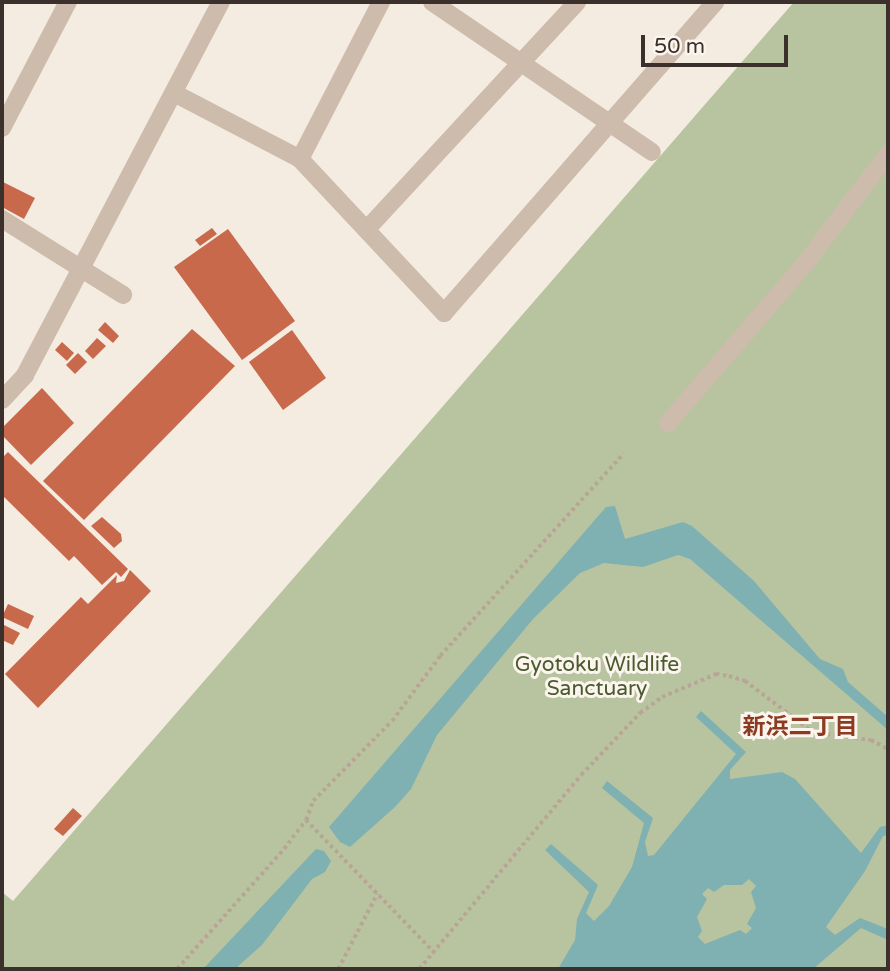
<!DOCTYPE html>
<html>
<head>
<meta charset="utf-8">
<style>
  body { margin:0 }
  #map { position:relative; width:890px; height:971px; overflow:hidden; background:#f4ebe1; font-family:"Varela Round","Noto Sans JP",sans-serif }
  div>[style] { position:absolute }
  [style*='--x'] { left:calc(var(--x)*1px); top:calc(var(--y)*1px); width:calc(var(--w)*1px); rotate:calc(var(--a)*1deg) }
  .green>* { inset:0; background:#b8c4a0 }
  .water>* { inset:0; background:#7fb0b2 }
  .building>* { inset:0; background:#c8694b }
  .path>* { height:3.5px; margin-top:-1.75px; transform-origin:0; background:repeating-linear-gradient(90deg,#b9a596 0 3.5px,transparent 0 7px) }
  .minor>* { height:18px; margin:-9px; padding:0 9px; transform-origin:9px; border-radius:9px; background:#cdbbac }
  span { translate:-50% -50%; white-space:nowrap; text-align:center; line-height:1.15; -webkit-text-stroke:6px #fbf5ee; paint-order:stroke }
  .park-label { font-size:21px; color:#4a5a2e }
  .neighbourhood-label { font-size:23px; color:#8c3b22; font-weight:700 }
  .frame { position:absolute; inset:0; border:4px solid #3b302b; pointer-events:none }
  .scale { position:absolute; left:641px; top:35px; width:147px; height:32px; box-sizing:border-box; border:4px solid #3b302b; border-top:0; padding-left:9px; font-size:21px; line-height:24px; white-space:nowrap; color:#3b302b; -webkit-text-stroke:5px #fbf5ee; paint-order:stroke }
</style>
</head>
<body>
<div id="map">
  <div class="green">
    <i style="clip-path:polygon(794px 2px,888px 2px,888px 969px,2px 969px,2px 892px,13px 901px)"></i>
  </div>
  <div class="water">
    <i style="clip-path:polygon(615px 506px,625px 539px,683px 522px,692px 526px,754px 581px,820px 659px,843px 669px,848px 682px,888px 717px,888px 730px,690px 559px,678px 555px,643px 567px,604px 563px,580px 573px,533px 619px,437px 735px,411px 789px,395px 807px,350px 847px,340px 842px,329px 827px,606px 507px)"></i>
    <i style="clip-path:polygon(evenodd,701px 711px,746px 752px,730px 770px,730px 779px,782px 772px,795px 779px,861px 853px,880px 827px,888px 825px,888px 835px,883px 836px,865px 871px,826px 927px,835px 935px,860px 918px,888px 929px,888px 940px,861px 928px,813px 969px,558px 969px,575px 940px,577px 919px,589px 892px,545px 850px,551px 844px,598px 885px,586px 913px,594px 921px,609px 906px,632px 867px,644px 823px,602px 788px,607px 781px,653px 818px,645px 842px,648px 856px,654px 855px,736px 754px,696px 717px,701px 711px,749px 879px,756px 886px,751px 892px,756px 908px,747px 924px,752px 928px,746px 934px,740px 930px,705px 944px,698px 937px,702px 931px,697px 917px,707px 899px,702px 894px,708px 888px,714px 892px,724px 885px,742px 885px,749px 879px)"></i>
    <i style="clip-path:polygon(316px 849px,324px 851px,331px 861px,325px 872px,312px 879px,262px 945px,235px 969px,203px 969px)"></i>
  </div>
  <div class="building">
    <i style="clip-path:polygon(3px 182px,35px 198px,24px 219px,2px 207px)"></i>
    <i style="clip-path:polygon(212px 228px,217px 234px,200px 246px,195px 240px)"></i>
    <i style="clip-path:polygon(228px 229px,295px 321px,242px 360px,174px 267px)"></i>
    <i style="clip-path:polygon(105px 322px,119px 336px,113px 343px,98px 330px)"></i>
    <i style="clip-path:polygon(192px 329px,235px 366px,84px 520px,43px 481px)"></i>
    <i style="clip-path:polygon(292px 330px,326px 378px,283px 410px,249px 362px)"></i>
    <i style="clip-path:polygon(97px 338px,106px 346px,93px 359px,85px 351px)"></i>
    <i style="clip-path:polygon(62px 342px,74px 353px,67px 361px,55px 350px)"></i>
    <i style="clip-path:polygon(78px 353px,87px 362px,75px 374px,66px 365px)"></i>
    <i style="clip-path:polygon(42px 388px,74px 423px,31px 465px,2px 435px,2px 428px)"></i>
    <i style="clip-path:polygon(8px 452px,128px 569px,121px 577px,116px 572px,102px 585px,74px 556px,69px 561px,2px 495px,2px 458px)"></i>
    <i style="clip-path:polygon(102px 517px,121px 534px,122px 541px,114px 548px,91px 526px)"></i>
    <i style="clip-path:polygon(130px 570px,151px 591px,38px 708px,5px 674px,81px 597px,88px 604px,117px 575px,116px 583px,124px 581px)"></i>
    <i style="clip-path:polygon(8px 604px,34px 616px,28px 629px,2px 617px)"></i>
    <i style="clip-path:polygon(2px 624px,20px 633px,13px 645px,2px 640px)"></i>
    <i style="clip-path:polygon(73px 808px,82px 816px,63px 836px,54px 829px)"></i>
  </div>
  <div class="path">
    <i style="--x:306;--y:820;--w:185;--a:45.9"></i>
    <i style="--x:177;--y:969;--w:161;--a:-48.3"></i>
    <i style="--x:284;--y:849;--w:36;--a:-53"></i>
    <i style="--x:306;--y:820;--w:20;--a:-70"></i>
    <i style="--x:313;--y:801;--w:112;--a:-45.4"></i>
    <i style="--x:392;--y:721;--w:81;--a:-53.6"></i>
    <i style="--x:440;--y:656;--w:273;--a:-47.8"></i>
    <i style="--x:338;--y:969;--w:85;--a:-62.5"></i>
    <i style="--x:419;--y:969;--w:253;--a:-50.1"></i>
    <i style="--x:581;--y:775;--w:86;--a:-46.4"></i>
    <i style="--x:640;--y:713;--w:27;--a:-36"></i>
    <i style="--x:662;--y:697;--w:59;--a:-23.1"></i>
    <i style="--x:716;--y:674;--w:13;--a:9"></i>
    <i style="--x:729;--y:676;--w:17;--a:17"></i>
    <i style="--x:745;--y:681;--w:85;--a:36.9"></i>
    <i style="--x:813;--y:732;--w:59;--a:7.9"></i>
    <i style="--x:871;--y:740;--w:19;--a:28"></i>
  </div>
  <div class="minor">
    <i style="--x:432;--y:2;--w:266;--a:34.3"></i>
    <i style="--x:174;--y:93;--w:142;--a:27.6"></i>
    <i style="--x:300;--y:159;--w:211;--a:46.9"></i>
    <i style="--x:444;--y:313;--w:413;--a:-48.9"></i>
    <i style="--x:2;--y:128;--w:142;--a:-62.4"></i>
    <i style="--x:300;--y:159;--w:177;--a:-62.7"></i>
    <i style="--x:2;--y:219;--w:143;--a:32.1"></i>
    <i style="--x:367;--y:229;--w:309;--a:-47.2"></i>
    <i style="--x:2;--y:400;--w:34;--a:-47"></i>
    <i style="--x:25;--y:375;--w:421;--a:-62.3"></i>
    <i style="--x:668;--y:423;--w:215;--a:-49.3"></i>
    <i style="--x:808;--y:260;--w:133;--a:-53"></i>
  </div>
  <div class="park-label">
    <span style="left:597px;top:677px">Gyotoku Wildlife<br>Sanctuary</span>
  </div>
  <div class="neighbourhood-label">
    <span style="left:800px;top:727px">新浜二丁目</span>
  </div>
  <div class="frame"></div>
  <div class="scale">50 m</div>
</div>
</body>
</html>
